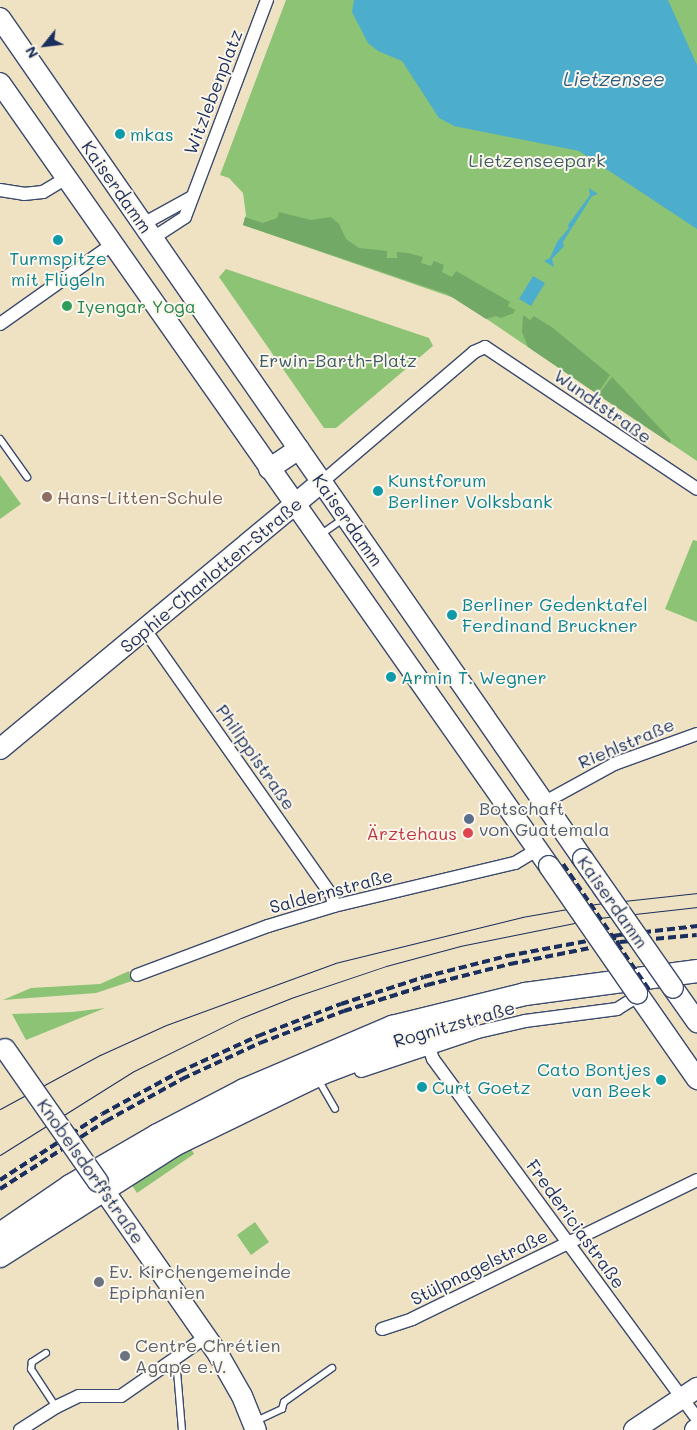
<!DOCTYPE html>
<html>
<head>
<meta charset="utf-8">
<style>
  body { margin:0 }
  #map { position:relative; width:697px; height:1430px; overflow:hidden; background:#efe2c3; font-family:Mali,sans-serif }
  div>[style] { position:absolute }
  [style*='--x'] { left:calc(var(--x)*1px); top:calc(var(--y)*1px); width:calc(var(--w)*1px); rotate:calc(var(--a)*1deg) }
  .green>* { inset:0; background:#8dc375 }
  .forest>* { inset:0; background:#72a966 }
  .water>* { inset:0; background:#4dadcc }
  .roads { filter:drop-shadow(1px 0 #3b4a6d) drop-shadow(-1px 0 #3b4a6d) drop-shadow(0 1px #3b4a6d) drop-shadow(0 -1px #3b4a6d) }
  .service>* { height:6px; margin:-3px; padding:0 3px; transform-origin:3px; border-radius:3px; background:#fff }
  .minor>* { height:12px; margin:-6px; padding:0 6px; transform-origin:6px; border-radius:6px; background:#fff }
  .primary>* { height:20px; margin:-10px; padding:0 10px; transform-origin:10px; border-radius:10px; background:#fff }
  .motorway>* { height:22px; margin:-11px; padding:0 11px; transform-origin:11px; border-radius:11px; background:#fff }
  .tram>* { height:1px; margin:-0.5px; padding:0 0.5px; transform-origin:0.5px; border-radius:0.5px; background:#1b2f5e }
  .rail>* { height:4px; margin-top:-2px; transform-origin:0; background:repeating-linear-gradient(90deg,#1b2f5e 0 8px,transparent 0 12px) }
  .bridges { filter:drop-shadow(1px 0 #3b4a6d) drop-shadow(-1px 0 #3b4a6d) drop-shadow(0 1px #3b4a6d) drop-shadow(0 -1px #3b4a6d) }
  .primary-bridge>* { height:20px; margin:-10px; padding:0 10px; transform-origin:10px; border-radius:10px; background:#fff }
  .dots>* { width:14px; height:14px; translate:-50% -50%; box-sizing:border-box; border:2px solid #fbf7ec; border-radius:50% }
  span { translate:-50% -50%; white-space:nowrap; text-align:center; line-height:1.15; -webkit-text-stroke:4px #fbf7ec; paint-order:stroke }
  .street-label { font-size:18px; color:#1b2f5e }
  .culture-label { font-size:18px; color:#0d838f }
  .left { translate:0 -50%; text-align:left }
  .right { translate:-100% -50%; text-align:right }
  .park-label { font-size:18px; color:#3d5b65 }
  .leisure-label { font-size:18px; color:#27864d }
  .education-label { font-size:18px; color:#785e54 }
  .service-label { font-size:18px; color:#4e5e75 }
  .health-label { font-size:18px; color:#be3a42 }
  .worship-label { font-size:18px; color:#5b616d }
  .water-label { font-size:19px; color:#2c5b84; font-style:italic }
  .north { position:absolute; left:20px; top:20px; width:50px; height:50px; -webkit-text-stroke:4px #fbf7ec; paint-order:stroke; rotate:241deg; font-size:14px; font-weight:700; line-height:20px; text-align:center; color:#1b2f5e }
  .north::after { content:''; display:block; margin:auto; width:18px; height:22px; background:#1b2f5e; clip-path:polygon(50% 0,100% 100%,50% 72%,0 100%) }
</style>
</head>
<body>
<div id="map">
  <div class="green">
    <i style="clip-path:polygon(286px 0,697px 0,697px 461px,457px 299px,243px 225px,246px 215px,243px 193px,229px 178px,220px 175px)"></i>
    <i style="clip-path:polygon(226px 269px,429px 338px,433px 346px,336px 428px,324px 428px,219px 277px)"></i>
    <i style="clip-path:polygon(0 475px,21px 504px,0 519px)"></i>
    <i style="clip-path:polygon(693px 540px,697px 541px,697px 622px,665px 609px)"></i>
    <i style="clip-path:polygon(129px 971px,132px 981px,96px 993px,3px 1000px,31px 988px,100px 984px)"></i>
    <i style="clip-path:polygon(105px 1008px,26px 1040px,12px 1014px,72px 1012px)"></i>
    <i style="clip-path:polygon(190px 1147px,194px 1154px,137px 1193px,129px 1181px)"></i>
    <i style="clip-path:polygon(255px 1222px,269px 1242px,251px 1255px,237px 1235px)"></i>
  </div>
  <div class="forest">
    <i style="clip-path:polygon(279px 212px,311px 220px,331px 217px,339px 224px,346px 239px,359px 248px,387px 251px,387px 258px,397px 258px,397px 252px,408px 253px,423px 257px,421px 263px,431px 266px,434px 261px,444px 265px,442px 272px,452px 277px,456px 271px,510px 302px,508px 306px,515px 310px,514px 313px,501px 318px,496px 316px,486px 319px,447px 294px,243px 225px,245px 217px,263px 223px,277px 218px)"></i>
    <i style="clip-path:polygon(523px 315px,530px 320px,534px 316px,553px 328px,610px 375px,597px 394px,528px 347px,522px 332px)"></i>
    <i style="clip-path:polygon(612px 377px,671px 440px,670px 443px,598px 395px)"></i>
  </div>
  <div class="water">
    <i style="clip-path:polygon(354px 0,668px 0,697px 65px,697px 229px,579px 151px,454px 126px,439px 118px,402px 61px,378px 51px,368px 43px,352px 12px)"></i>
    <i style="clip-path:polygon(589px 188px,598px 194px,592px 196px,563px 242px,564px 246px,552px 259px,554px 267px,544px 261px,550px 258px,557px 242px,569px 228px,568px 225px,590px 195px)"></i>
    <i style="clip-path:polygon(533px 276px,545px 283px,531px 306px,519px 299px)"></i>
  </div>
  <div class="roads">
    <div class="service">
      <i style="--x:0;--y:439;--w:47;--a:54.6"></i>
      <i style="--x:320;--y:535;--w:28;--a:-35"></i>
      <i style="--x:319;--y:1081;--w:32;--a:60"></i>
      <i style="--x:46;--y:1353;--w:17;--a:147"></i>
      <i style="--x:32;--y:1362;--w:7;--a:98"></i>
      <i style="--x:31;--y:1369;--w:45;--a:56.7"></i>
      <i style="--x:176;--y:1359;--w:71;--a:85.2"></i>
      <i style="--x:254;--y:1422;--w:31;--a:-25"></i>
      <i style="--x:282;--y:1409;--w:7;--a:-74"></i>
      <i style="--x:284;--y:1402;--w:59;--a:-35.3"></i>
    </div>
    <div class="minor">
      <i style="--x:0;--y:190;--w:24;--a:9"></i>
      <i style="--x:24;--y:194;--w:19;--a:-6"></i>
      <i style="--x:43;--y:192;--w:27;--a:-31"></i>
      <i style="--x:143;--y:224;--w:56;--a:-28.9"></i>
      <i style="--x:153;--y:238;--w:38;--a:-33"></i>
      <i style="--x:185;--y:217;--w:232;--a:-69.3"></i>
      <i style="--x:0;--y:324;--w:138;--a:-35.3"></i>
      <i style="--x:322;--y:482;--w:200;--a:-40.5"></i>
      <i style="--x:474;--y:352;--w:12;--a:-24"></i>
      <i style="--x:485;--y:347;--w:255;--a:33.8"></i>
      <i style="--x:145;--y:630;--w:325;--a:54.9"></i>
      <i style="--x:332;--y:896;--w:10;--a:79"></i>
      <i style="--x:545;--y:802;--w:79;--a:-28.8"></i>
      <i style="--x:614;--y:764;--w:88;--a:-19.9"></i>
      <i style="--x:137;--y:975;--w:140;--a:-20.5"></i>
      <i style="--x:268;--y:926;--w:69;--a:-16.9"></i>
      <i style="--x:334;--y:906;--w:186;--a:-13.4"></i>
      <i style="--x:515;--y:863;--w:26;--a:-31"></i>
      <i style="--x:429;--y:1048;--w:12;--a:70"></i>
      <i style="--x:433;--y:1059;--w:446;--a:53.7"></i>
      <i style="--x:361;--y:1071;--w:123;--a:-18.4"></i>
      <i style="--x:478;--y:1032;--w:48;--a:-13.2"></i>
      <i style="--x:525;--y:1021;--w:93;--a:-7.4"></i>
      <i style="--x:617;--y:1009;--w:26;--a:-32"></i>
      <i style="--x:382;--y:1329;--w:32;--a:-18"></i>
      <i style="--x:412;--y:1319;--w:317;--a:-26"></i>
      <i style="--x:20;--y:1430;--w:43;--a:-32.6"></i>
      <i style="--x:56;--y:1407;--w:25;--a:-26"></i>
      <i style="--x:79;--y:1396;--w:42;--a:0"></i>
      <i style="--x:121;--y:1396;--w:103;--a:-34.8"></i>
    </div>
    <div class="primary">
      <i style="--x:0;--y:18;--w:1023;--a:55.27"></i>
      <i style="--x:0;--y:83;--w:956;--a:54.96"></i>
      <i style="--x:269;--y:469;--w:36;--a:-34"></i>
      <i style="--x:0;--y:749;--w:418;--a:-39.7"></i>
      <i style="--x:673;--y:988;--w:42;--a:54.8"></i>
      <i style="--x:637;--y:993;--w:105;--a:55.1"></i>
      <i style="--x:98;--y:1182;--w:210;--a:55.1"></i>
      <i style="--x:218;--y:1354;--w:48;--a:60.3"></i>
      <i style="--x:242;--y:1396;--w:37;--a:68"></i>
      <i style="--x:634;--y:1430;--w:76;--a:-33.7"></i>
      <i style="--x:695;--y:1430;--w:2;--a:-27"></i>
    </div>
    <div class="motorway">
      <i style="--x:0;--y:1234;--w:85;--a:-34.4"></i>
      <i style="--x:70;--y:1186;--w:102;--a:-30.1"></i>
      <i style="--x:158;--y:1135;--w:97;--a:-27.6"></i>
      <i style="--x:244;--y:1090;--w:161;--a:-23.1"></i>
      <i style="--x:392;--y:1027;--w:137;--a:-13.9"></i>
      <i style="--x:525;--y:994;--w:174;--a:-7.6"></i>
      <i style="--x:0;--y:1256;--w:206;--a:-32.5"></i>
      <i style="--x:174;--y:1145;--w:165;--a:-25.9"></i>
      <i style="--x:322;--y:1073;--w:155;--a:-20.8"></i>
    </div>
  </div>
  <div class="tram">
    <i style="--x:0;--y:1109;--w:114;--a:-28.4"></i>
    <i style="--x:100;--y:1055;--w:72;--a:-24.4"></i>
    <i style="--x:166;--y:1025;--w:180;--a:-20.1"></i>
    <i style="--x:335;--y:963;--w:193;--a:-13.8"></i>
    <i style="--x:522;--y:917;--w:75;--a:-10"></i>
    <i style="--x:596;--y:904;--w:102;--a:-6.2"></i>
    <i style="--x:0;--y:1155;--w:158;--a:-32.1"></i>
    <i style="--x:134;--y:1071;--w:119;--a:-26.4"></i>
    <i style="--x:241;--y:1018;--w:54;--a:-21.8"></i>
    <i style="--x:291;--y:998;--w:100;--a:-18.6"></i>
    <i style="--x:386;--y:966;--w:77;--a:-15.1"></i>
    <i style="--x:460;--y:946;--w:142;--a:-11.4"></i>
    <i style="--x:599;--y:918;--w:99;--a:-6.4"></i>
  </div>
  <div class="rail">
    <i style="--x:573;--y:861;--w:156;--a:54.9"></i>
    <i style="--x:563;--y:864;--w:154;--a:55.6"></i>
    <i style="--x:0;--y:1180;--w:121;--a:-32.9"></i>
    <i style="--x:102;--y:1114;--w:88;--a:-28.6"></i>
    <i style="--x:179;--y:1072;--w:87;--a:-24.5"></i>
    <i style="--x:258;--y:1036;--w:89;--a:-21.1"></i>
    <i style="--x:341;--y:1004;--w:87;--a:-18"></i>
    <i style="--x:424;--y:977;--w:86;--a:-14.2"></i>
    <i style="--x:507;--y:956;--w:114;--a:-10.6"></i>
    <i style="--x:619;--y:935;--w:79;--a:-6.6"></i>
    <i style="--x:0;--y:1189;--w:126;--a:-32.7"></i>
    <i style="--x:106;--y:1121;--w:87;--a:-28.9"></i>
    <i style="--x:182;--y:1079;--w:86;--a:-24.8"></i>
    <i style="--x:260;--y:1043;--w:90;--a:-20.9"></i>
    <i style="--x:344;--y:1011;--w:87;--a:-17.4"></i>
    <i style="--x:427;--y:985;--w:86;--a:-14.2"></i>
    <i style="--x:510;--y:964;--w:112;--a:-11.3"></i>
    <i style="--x:620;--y:942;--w:77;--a:-5.2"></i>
  </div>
  <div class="bridges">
    <div class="primary-bridge">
      <i style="--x:583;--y:859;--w:157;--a:55.1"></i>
      <i style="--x:549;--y:866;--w:155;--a:55.3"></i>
      <i style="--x:5;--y:1049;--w:162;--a:55"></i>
    </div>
  </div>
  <div class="dots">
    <i style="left:120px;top:134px;background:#0f9aa8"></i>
    <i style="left:58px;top:240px;background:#0f9aa8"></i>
    <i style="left:67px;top:306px;background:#2e9e5b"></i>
    <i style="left:378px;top:491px;background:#0f9aa8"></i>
    <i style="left:47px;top:497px;background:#8d6e63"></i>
    <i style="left:452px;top:615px;background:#0f9aa8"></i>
    <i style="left:391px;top:677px;background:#0f9aa8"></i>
    <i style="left:469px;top:819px;background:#5c6f8a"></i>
    <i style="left:468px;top:833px;background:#e0444e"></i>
    <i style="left:661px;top:1080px;background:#0f9aa8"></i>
    <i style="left:422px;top:1087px;background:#0f9aa8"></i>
    <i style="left:99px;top:1282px;background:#6b7280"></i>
    <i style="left:125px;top:1356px;background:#6b7280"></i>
  </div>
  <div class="street-label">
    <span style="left:213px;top:92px;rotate:-69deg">Witzlebenplatz</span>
    <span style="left:117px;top:187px;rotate:55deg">Kaiserdamm</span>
    <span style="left:603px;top:406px;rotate:35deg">Wundtstraße</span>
    <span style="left:348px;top:520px;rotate:55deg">Kaiserdamm</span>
    <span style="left:211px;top:575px;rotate:-40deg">Sophie-Charlotten-Straße</span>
    <span style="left:626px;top:743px;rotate:-23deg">Riehlstraße</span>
    <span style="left:256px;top:757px;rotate:55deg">Philippistraße</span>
    <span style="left:331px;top:891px;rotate:-15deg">Saldernstraße</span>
    <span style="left:613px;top:902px;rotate:55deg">Kaiserdamm</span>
    <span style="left:454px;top:1024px;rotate:-16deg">Rognitzstraße</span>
    <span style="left:91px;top:1171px;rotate:55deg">Knobelsdorffstraße</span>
    <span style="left:576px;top:1224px;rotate:54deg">Fredericiastraße</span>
    <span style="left:479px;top:1267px;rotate:-26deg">Stülpnagelstraße</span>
  </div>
  <div class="culture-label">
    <span class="left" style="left:130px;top:134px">mkas</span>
    <span style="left:58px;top:269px">Turmspitze<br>mit Flügeln</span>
    <span class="left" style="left:388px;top:491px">Kunstforum<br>Berliner Volksbank</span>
    <span class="left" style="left:462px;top:615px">Berliner Gedenktafel<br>Ferdinand Bruckner</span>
    <span class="left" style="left:401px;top:677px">Armin T. Wegner</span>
    <span class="right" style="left:651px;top:1080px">Cato Bontjes<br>van Beek</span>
    <span class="left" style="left:432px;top:1087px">Curt Goetz</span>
  </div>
  <div class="park-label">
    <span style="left:537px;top:160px">Lietzenseepark</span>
    <span style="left:338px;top:360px">Erwin-Barth-Platz</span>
  </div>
  <div class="leisure-label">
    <span class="left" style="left:77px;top:306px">Iyengar Yoga</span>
  </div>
  <div class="education-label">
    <span class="left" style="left:57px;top:497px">Hans-Litten-Schule</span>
  </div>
  <div class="service-label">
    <span class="left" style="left:479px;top:819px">Botschaft<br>von Guatemala</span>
  </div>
  <div class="health-label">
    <span class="right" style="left:457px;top:833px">Ärztehaus</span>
  </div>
  <div class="worship-label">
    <span class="left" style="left:109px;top:1282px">Ev. Kirchengemeinde<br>Epiphanien</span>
    <span class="left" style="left:135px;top:1356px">Centre Chrétien<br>Agape e.V.</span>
  </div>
  <div class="water-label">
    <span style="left:614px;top:79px">Lietzensee</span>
  </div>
  <div class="north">N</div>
</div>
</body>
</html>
